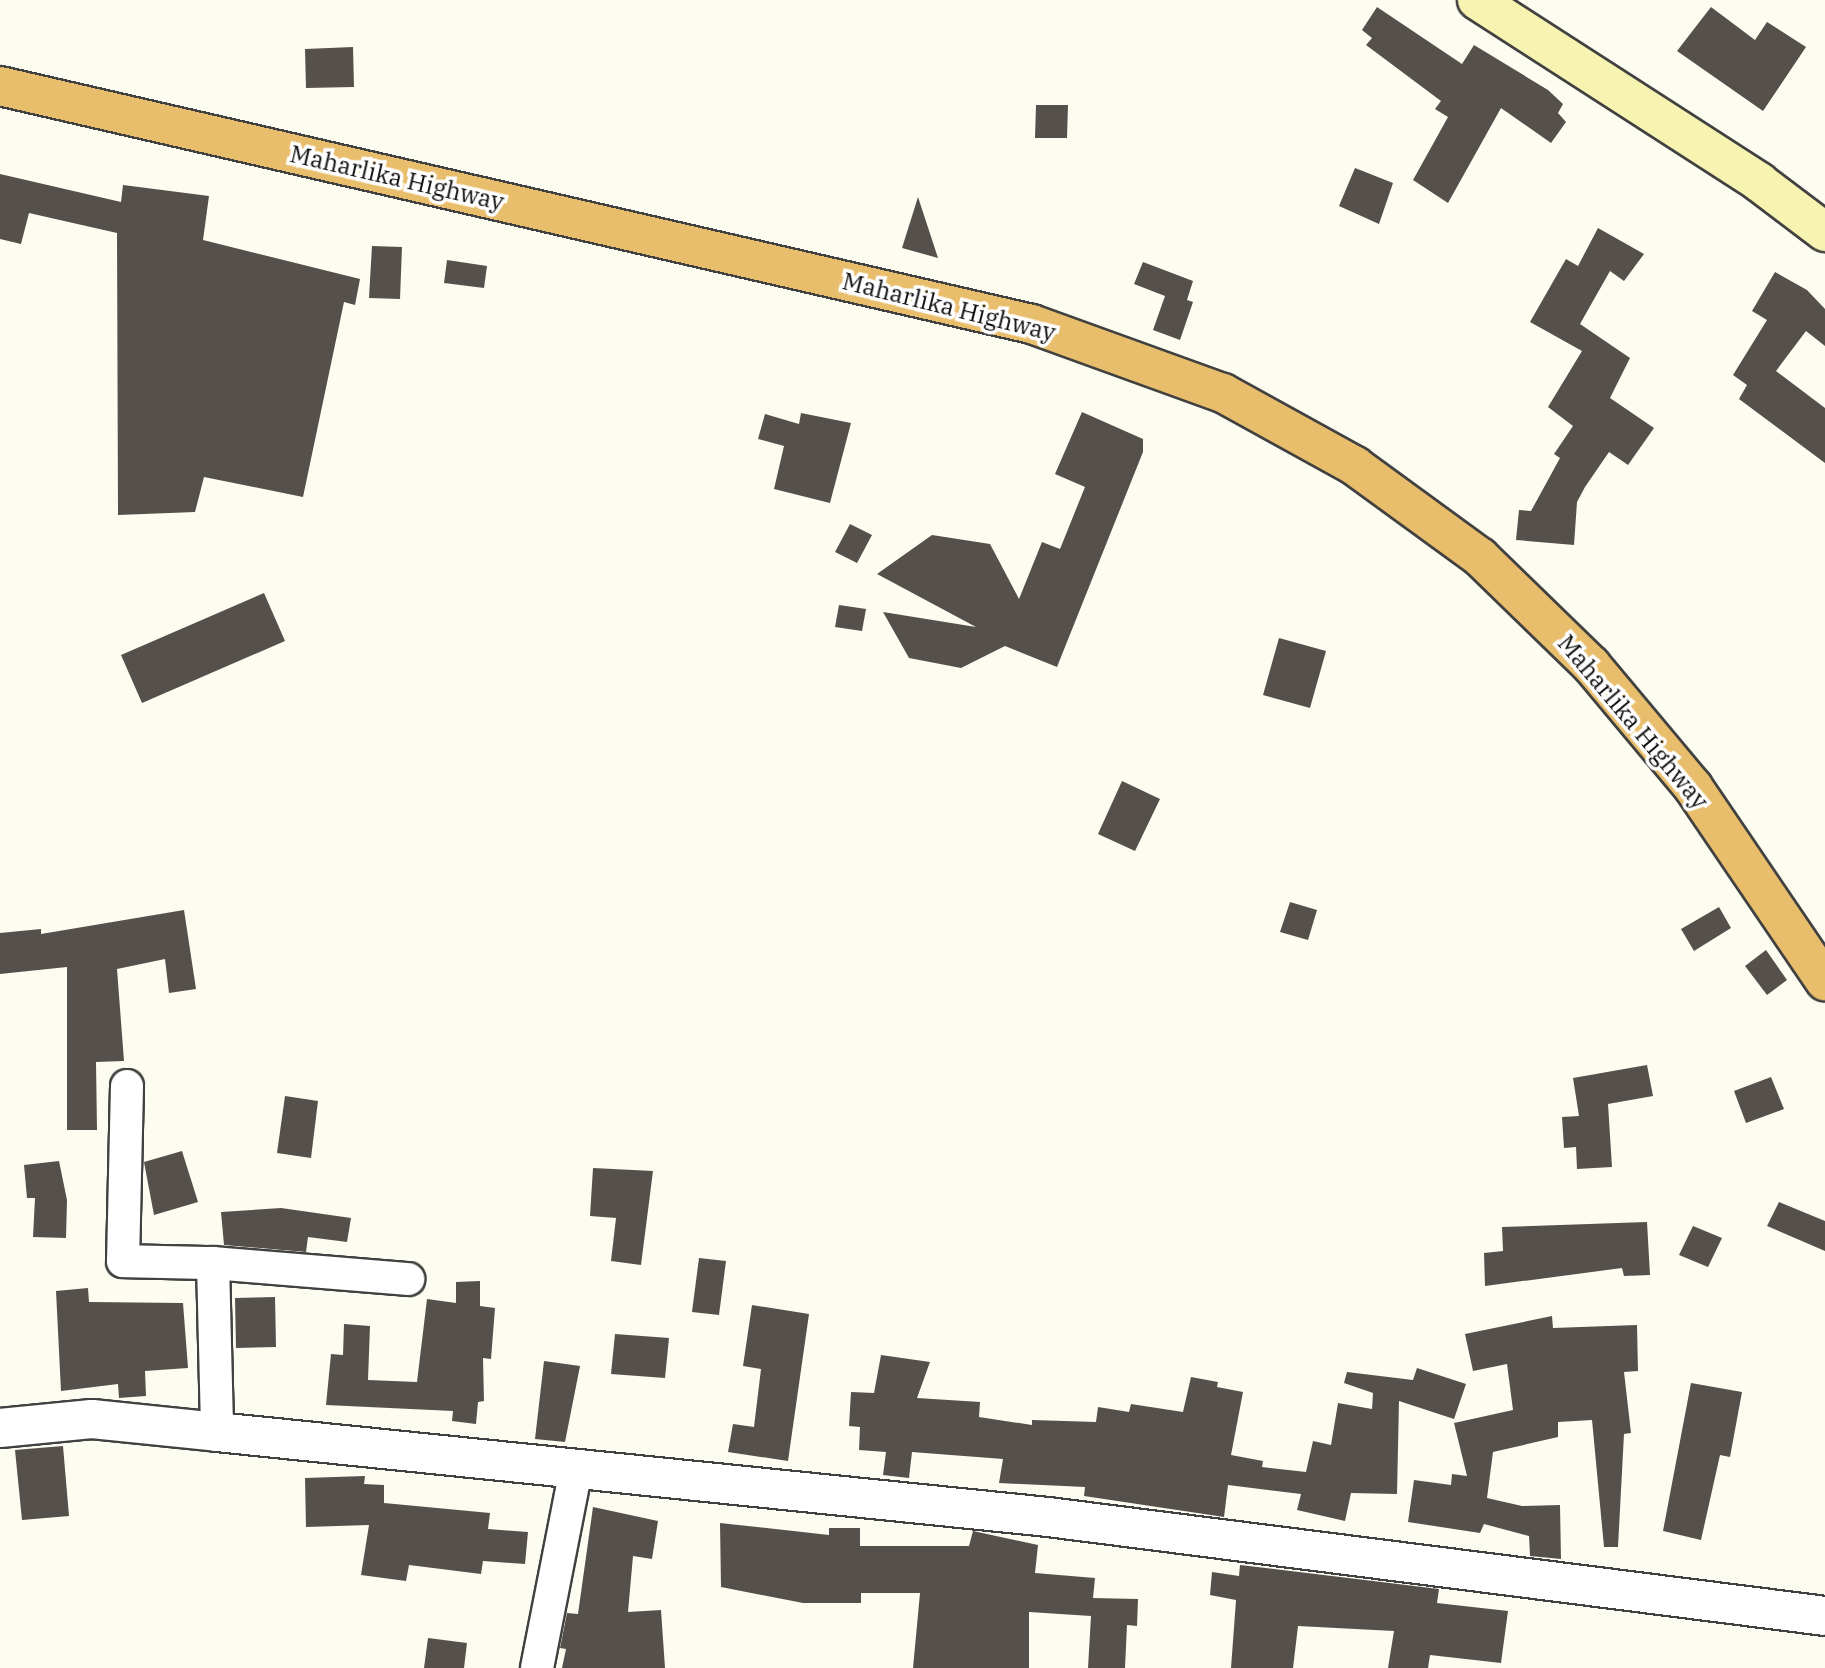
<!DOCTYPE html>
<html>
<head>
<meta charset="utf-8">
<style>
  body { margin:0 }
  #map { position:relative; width:1825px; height:1668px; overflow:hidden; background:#fdfcf0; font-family:"IBM Plex Serif",serif }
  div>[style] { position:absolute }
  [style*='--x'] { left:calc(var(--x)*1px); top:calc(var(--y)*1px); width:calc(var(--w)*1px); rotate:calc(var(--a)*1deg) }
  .building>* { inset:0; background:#55504b }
  .roads { filter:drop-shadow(2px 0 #414141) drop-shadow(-2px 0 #414141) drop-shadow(0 2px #414141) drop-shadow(0 -2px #414141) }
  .minor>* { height:32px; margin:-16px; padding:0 16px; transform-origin:16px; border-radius:16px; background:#fff }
  .tertiary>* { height:38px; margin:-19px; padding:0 19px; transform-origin:19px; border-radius:19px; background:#fff }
  .secondary>* { height:38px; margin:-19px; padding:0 19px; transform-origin:19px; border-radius:19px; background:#f7f4b1 }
  .trunk>* { height:38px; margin:-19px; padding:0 19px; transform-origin:19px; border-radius:19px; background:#e8be6c }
  span { translate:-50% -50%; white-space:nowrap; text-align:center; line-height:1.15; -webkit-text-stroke:7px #fff; paint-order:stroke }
  .street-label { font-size:24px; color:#0e0e0e }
</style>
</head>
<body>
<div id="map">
  <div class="building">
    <i style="clip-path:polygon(1377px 7px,1462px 64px,1474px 45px,1548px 90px,1563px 104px,1558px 113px,1566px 122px,1551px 143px,1501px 108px,1448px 203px,1413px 180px,1448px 117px,1435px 109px,1441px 101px,1366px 45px,1372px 38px,1362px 30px)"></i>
    <i style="clip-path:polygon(1711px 7px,1755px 40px,1767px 22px,1806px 47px,1763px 111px,1677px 51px)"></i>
    <i style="clip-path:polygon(353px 47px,354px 87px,306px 88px,305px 49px)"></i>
    <i style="clip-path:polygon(1036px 105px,1068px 105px,1067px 138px,1035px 138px)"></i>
    <i style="clip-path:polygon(1355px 168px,1393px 183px,1379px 224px,1339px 206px)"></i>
    <i style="clip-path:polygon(0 174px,121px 202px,123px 185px,209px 196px,203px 240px,360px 279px,355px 305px,344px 302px,303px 497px,204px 477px,195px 512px,118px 515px,117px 233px,29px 213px,21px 244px,0 239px)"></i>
    <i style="clip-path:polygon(918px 197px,938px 258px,902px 248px)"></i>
    <i style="clip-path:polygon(1598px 228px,1644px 254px,1624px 281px,1610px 271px,1580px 324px,1630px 358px,1610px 398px,1654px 428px,1628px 465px,1609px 452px,1585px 487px,1577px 502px,1574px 545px,1516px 540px,1519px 510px,1531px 511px,1560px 458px,1554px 454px,1573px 426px,1548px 407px,1582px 351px,1530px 322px,1566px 259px,1578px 266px)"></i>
    <i style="clip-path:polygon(372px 246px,402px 247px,400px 299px,369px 298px)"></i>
    <i style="clip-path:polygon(447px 260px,487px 266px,484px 288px,444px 283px)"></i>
    <i style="clip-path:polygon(1143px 262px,1193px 281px,1187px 300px,1193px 302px,1180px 340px,1153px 330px,1165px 296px,1134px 284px)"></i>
    <i style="clip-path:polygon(1775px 272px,1807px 290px,1825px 309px,1825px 346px,1806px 331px,1776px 371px,1825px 408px,1825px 463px,1739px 399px,1747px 385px,1733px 375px,1767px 320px,1752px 311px)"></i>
    <i style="clip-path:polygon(1082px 412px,1143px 439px,1143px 452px,1057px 667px,1005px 646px,961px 668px,909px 658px,883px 612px,976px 627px,877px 574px,932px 535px,990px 544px,1019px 599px,1042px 542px,1060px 549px,1085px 487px,1055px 474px)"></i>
    <i style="clip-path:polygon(801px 413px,851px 423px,830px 503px,774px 489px,784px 446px,758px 439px,765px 414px,799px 424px)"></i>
    <i style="clip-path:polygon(850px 524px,872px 535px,857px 563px,835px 552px)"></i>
    <i style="clip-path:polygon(264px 593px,285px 641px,142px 703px,121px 655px)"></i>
    <i style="clip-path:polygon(839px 605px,866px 609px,862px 631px,835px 627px)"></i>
    <i style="clip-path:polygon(1279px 638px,1326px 651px,1310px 708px,1263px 695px)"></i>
    <i style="clip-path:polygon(1122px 781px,1160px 799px,1135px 851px,1098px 834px)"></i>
    <i style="clip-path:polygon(1290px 902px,1317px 910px,1308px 940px,1280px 932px)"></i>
    <i style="clip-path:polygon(1719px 907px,1731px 928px,1694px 951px,1681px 929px)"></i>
    <i style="clip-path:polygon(184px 910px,196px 989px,169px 993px,165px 959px,117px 969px,124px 1061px,96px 1062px,97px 1130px,67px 1130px,67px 967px,0 974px,0 933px,41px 929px,41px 934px)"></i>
    <i style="clip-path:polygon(1766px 950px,1787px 980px,1767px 995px,1745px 966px)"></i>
    <i style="clip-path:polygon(1647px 1065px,1653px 1096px,1608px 1104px,1612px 1167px,1577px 1169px,1576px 1147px,1564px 1148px,1562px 1117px,1579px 1116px,1573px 1078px)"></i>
    <i style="clip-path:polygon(1771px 1077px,1784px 1109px,1746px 1123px,1734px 1091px)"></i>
    <i style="clip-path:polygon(285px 1096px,318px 1101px,311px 1158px,277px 1153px)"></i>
    <i style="clip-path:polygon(182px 1151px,198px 1202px,154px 1215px,144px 1162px)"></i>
    <i style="clip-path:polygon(59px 1161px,67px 1200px,66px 1238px,33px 1237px,35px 1198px,27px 1198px,24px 1165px)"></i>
    <i style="clip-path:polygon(593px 1168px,653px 1171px,641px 1265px,611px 1261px,616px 1218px,590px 1216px)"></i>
    <i style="clip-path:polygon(1779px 1202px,1825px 1221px,1825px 1251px,1767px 1226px)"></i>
    <i style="clip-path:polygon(281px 1208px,351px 1218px,347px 1242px,308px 1237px,306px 1252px,224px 1245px,221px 1212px)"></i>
    <i style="clip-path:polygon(1647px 1222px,1650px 1275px,1624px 1276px,1622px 1268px,1485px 1286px,1484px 1253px,1503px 1251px,1502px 1227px)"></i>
    <i style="clip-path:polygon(1693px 1226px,1722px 1238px,1708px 1267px,1679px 1255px)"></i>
    <i style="clip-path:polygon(699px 1258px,726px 1261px,719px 1315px,692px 1312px)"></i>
    <i style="clip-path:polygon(480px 1281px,480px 1306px,495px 1308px,491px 1359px,483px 1358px,484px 1401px,478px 1402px,476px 1424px,452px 1421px,453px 1411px,326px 1405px,331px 1354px,343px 1355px,344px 1324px,370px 1326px,368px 1380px,417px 1382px,427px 1299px,456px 1303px,456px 1282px)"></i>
    <i style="clip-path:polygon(88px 1288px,89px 1302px,183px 1303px,188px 1368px,145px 1371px,146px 1396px,119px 1398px,118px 1384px,61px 1391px,56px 1291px)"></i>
    <i style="clip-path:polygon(275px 1297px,276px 1347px,236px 1348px,235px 1298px)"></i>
    <i style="clip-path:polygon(752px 1305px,809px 1314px,788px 1461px,728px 1452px,733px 1424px,754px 1427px,761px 1369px,743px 1366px)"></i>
    <i style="clip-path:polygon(1552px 1316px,1553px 1328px,1637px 1325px,1638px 1371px,1624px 1372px,1631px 1433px,1624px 1434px,1618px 1547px,1604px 1547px,1592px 1420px,1558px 1422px,1558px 1437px,1493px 1452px,1487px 1498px,1522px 1506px,1560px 1505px,1561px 1559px,1530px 1556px,1529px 1536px,1484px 1524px,1480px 1533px,1408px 1522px,1414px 1480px,1451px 1485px,1452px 1474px,1467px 1476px,1454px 1423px,1513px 1410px,1507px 1364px,1473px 1371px,1465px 1334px)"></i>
    <i style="clip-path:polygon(615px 1334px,669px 1338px,665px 1378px,611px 1374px)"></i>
    <i style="clip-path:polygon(881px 1355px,930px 1362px,917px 1398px,980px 1402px,979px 1417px,1032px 1425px,1032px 1420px,1096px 1422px,1098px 1407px,1129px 1412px,1131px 1404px,1183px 1412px,1191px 1377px,1218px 1382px,1217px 1387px,1243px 1392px,1231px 1455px,1263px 1461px,1262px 1467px,1306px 1472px,1313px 1441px,1331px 1445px,1338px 1403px,1372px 1409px,1373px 1393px,1344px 1383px,1347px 1372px,1413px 1380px,1417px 1368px,1466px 1384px,1454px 1419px,1399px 1401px,1397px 1494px,1351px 1493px,1345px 1521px,1297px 1510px,1301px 1494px,1228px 1485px,1224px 1517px,1084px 1496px,1085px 1487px,999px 1483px,1003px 1459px,912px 1452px,909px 1478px,883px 1475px,886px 1452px,859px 1450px,860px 1427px,849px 1426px,851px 1392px,874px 1393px)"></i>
    <i style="clip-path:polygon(544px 1361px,580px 1366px,565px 1442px,535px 1439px)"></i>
    <i style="clip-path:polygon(1691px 1383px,1742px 1392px,1730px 1457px,1720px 1455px,1701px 1540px,1663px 1531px)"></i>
    <i style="clip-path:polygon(63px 1446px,69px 1516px,22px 1520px,15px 1450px)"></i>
    <i style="clip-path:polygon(365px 1476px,364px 1484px,384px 1485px,384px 1503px,490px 1513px,488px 1529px,528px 1532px,525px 1564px,483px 1561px,481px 1574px,409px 1565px,406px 1581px,361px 1575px,369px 1525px,306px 1527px,305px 1478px)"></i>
    <i style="clip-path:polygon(593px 1507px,658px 1521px,652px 1559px,633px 1556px,628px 1612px,661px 1610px,665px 1668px,562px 1668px,566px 1649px,560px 1648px,567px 1613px,578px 1614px)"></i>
    <i style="clip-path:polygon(720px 1523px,829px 1535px,829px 1528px,860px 1528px,860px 1546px,969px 1546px,973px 1531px,1038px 1545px,1035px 1573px,1095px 1578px,1093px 1598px,1138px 1599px,1137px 1626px,1127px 1625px,1125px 1668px,1088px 1668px,1091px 1616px,1029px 1612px,1029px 1668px,913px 1668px,920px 1593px,861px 1593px,861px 1603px,803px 1603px,721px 1587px)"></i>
    <i style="clip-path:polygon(1240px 1565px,1439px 1589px,1437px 1603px,1508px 1611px,1501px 1663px,1430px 1655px,1428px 1668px,1388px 1668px,1394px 1631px,1298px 1626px,1293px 1668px,1231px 1668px,1236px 1600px,1210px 1595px,1212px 1572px,1239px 1576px)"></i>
    <i style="clip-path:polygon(428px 1638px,467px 1643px,464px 1668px,424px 1668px)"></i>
  </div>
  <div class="roads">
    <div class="minor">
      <i style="--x:127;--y:1086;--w:175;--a:91.3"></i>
      <i style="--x:123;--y:1261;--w:90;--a:1.3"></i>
      <i style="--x:213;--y:1263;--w:169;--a:88.6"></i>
      <i style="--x:213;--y:1263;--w:196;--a:4.7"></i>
      <i style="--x:537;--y:1668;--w:203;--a:-78.9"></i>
    </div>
    <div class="tertiary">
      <i style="--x:0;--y:1428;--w:92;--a:-5.6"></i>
      <i style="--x:92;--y:1419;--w:126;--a:5.9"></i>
      <i style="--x:217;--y:1432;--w:835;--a:5.84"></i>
      <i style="--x:1048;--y:1517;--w:783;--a:7.26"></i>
    </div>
    <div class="secondary">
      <i style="--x:1477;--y:0;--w:336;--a:32.8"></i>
      <i style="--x:1759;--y:182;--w:83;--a:37.1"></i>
    </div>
    <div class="trunk">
      <i style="--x:0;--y:86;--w:1059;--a:12.99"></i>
      <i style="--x:1032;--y:324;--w:203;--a:19.9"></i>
      <i style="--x:1223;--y:393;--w:151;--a:28.9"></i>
      <i style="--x:1355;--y:466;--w:155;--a:36.1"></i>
      <i style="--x:1480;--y:557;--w:155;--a:44.2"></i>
      <i style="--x:1591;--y:665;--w:159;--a:50.1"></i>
      <i style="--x:1693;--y:787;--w:235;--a:55.8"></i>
    </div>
  </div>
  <div class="street-label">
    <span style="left:397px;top:178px;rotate:13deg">Maharlika Highway</span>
    <span style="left:949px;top:307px;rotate:14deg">Maharlika Highway</span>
    <span style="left:1633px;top:722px;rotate:50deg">Maharlika Highway</span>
  </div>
</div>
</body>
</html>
